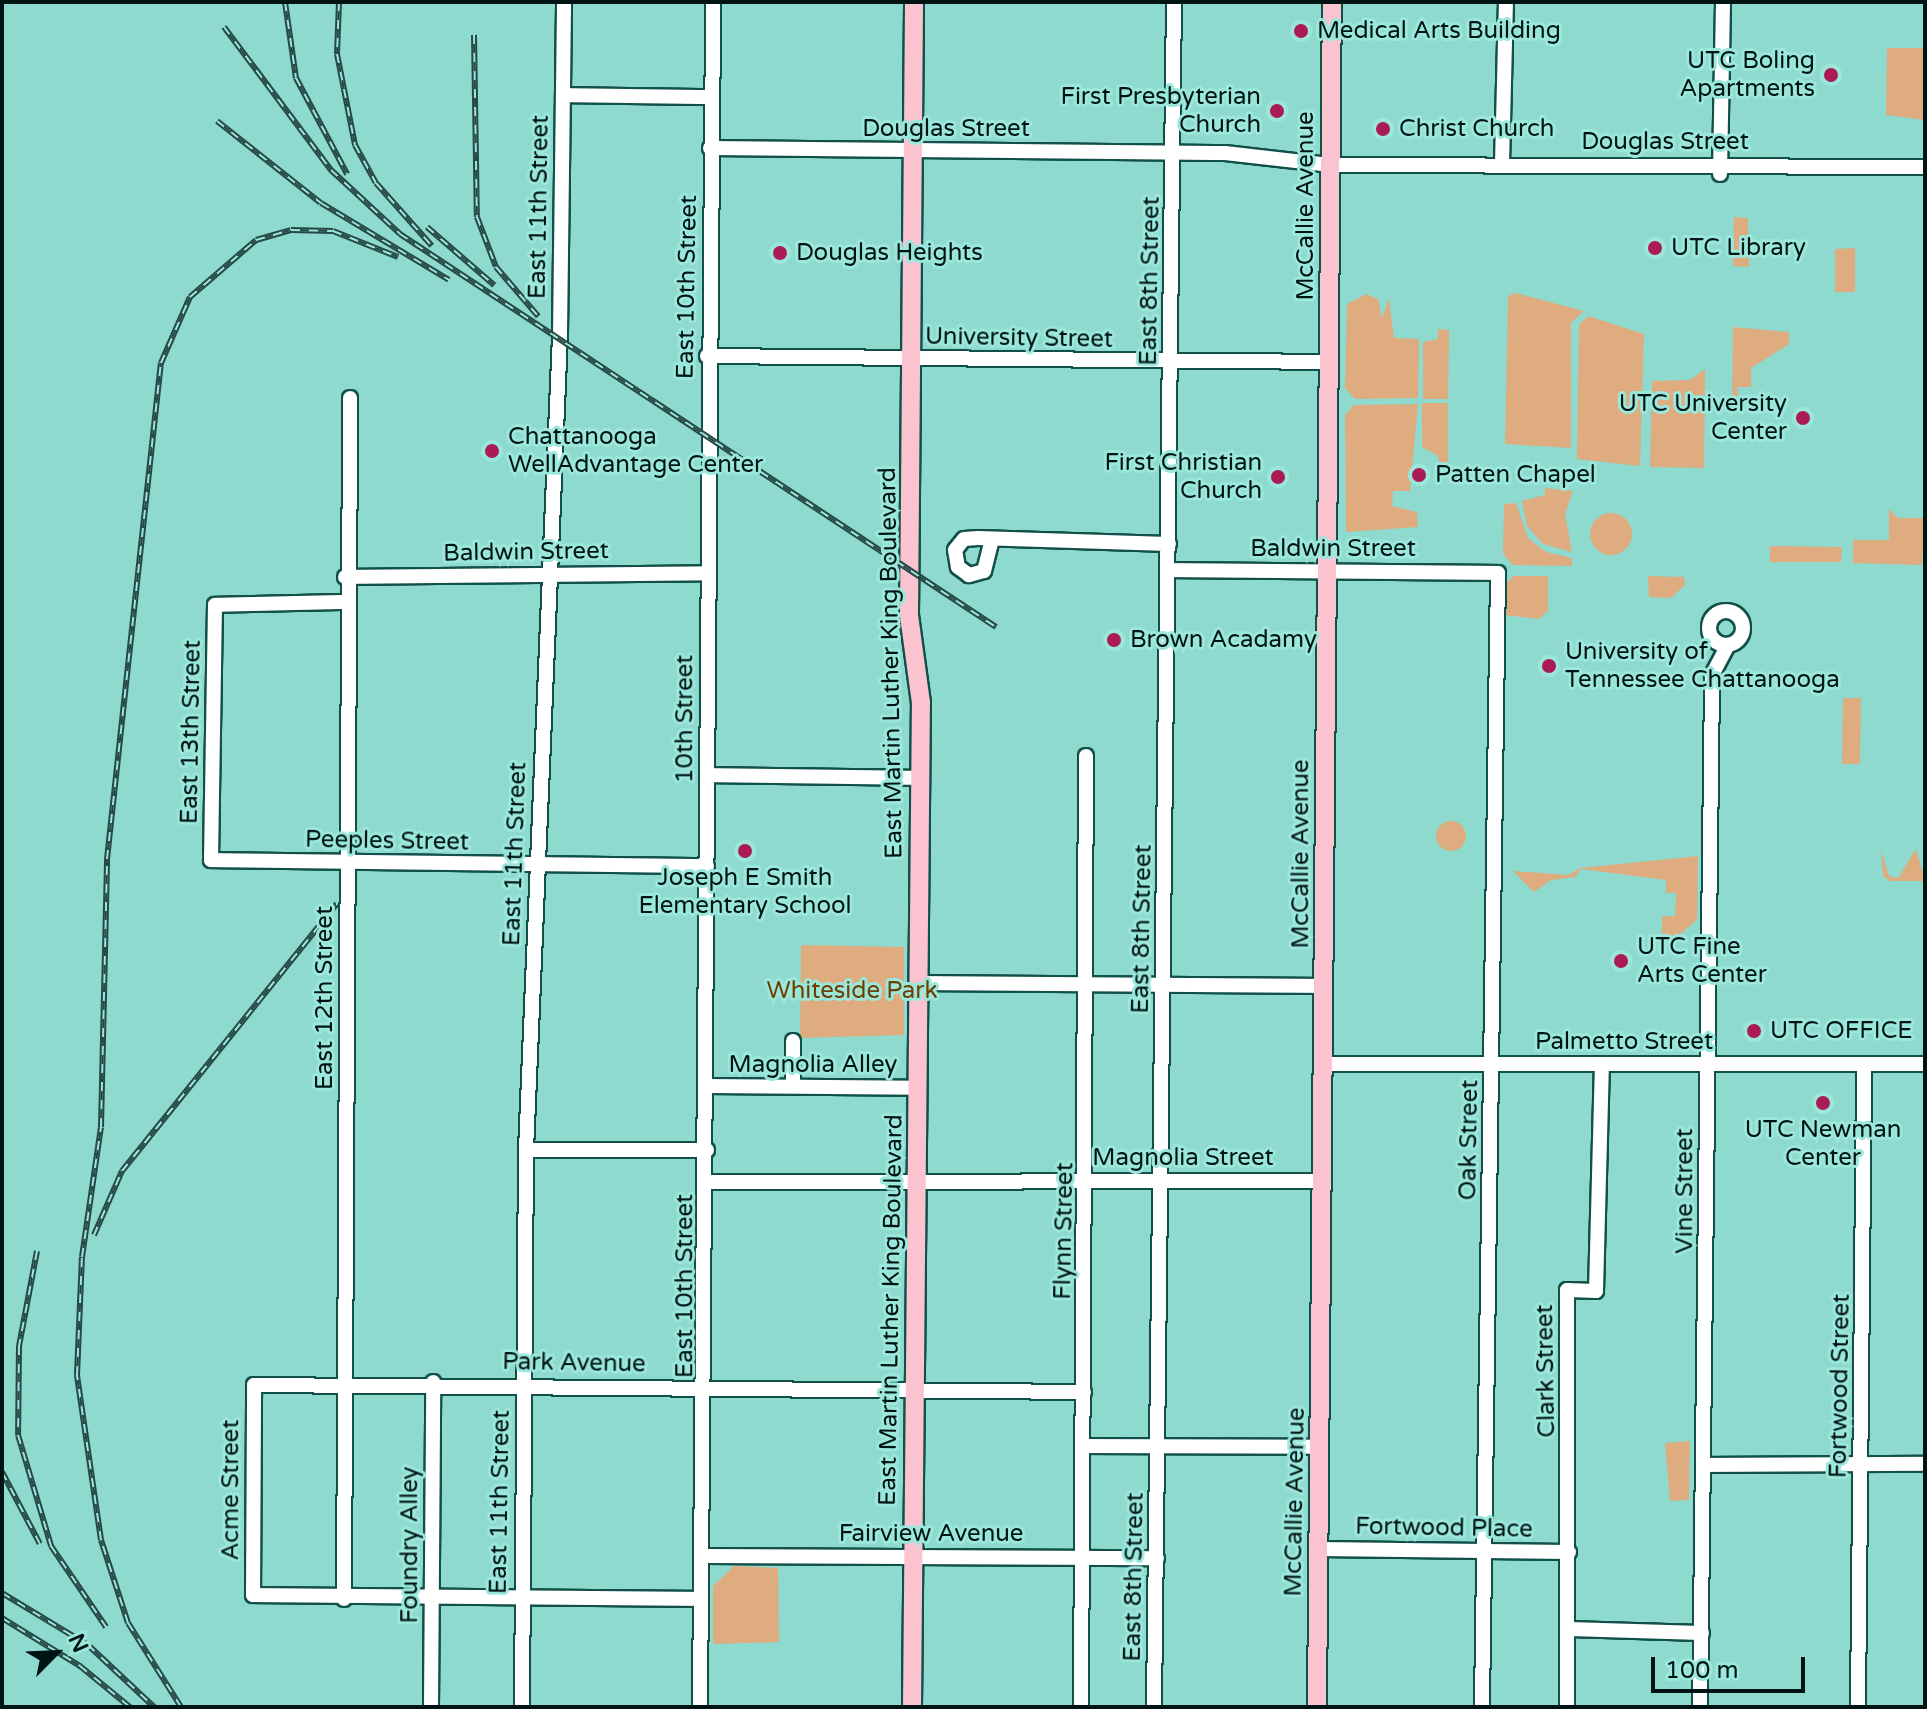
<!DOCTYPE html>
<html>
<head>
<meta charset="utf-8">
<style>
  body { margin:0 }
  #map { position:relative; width:1927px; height:1709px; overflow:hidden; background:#8edacf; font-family:"Varela Round",sans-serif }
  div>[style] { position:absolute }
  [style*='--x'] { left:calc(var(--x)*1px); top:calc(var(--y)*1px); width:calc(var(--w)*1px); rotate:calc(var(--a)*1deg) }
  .green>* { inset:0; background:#deac7e }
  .round { border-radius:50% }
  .roads { filter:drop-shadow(2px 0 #114f49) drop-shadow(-2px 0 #114f49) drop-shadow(0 2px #114f49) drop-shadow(0 -2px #114f49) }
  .minor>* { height:14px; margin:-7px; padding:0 7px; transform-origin:7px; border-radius:7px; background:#fff }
  .minor>.ring { margin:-7px; padding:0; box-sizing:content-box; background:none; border:14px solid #fff; border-radius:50% }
  .major>* { height:18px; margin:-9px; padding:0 9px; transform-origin:9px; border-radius:9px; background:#fbc2d0 }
  .rail>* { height:6px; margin-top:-3px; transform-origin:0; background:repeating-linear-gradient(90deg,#9be7dc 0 9px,#264945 0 18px); box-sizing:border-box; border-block:2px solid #264945 }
  .dots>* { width:22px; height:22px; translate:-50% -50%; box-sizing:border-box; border:4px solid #9be7dc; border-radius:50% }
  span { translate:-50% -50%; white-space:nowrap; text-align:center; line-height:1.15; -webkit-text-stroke:6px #9be7dc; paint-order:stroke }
  .poi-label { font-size:24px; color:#001513 }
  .left { translate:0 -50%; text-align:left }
  .right { translate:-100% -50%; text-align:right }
  .street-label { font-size:24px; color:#001513 }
  .park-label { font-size:24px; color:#6e3f00 }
  .frame { position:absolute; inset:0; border:4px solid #001513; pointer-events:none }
  .north { position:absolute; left:16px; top:1613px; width:80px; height:80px; -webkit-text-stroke:6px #9be7dc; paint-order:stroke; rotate:66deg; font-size:22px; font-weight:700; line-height:32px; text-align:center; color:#001513 }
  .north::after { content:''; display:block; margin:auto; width:28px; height:36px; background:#001513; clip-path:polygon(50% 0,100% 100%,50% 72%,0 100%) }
  .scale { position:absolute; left:1651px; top:1657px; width:154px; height:36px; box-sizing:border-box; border:4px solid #001513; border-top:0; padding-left:10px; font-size:24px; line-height:28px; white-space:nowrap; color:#001513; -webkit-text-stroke:6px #9be7dc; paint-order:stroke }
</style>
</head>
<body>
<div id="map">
  <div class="green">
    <i style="clip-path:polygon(1887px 48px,1925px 48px,1925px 120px,1886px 115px)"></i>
    <i style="clip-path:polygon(1734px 217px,1748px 218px,1749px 267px,1733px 266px)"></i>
    <i style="clip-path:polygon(1855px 248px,1855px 292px,1835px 292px,1835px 249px)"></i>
    <i style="clip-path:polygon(1515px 293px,1584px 311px,1571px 323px,1571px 448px,1505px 444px,1508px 296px)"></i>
    <i style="clip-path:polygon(1366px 294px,1378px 299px,1382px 318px,1389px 298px,1394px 338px,1419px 339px,1418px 398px,1355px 399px,1345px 388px,1347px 304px)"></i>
    <i style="clip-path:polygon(1588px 316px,1644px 334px,1640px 466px,1577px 459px,1579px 325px)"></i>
    <i style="clip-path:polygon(1733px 327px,1789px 332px,1789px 344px,1751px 368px,1751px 387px,1737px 387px,1738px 404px,1732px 403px)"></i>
    <i style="clip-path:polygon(1438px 329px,1449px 330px,1448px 399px,1423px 399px,1423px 342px,1438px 339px)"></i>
    <i style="clip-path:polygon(1705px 369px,1704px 468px,1650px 467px,1652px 381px,1690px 380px)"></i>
    <i style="clip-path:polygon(1422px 403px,1448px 403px,1448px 465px,1441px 475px,1438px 456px,1422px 447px)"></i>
    <i style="clip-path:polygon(1418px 404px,1410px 491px,1393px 491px,1392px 506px,1417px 512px,1418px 527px,1346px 532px,1345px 415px,1354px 405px)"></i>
    <i style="clip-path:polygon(1545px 488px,1573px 491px,1565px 514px,1572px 552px,1543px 544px,1527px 526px,1522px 501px,1545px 495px)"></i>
    <i style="clip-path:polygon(1516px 503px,1528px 538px,1546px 552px,1572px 558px,1572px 566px,1513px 565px,1503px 554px,1504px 504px)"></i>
    <i style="clip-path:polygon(1889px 509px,1898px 518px,1925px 518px,1922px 565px,1853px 563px,1853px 540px,1889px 540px)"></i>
    <i class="round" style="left:1590px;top:513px;width:42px;height:42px"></i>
    <i style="clip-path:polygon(1770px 546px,1842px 547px,1841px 562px,1770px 562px)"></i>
    <i style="clip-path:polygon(1513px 576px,1548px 576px,1548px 611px,1539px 619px,1504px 615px,1503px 587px)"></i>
    <i style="clip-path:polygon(1648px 576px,1684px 577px,1685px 585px,1671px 598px,1649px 597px)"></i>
    <i style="clip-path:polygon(1843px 698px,1861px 698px,1860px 764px,1842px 764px)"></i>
    <i class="round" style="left:1436px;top:821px;width:30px;height:30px"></i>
    <i style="clip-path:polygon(1916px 849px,1925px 881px,1890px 881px,1883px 876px,1881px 850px,1889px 876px,1898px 878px)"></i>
    <i style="clip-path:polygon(1698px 856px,1697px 920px,1670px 943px,1662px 943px,1662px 916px,1675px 916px,1676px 893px,1666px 893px,1666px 880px,1581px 869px,1575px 877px,1551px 880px,1534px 892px,1513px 871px,1568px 875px,1580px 868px)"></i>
    <i style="clip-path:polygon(801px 945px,904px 947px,904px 1035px,800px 1038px)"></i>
    <i style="clip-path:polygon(1690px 1441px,1689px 1500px,1670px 1501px,1665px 1443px)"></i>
    <i style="clip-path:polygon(734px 1566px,778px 1568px,779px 1642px,713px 1644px,713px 1586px)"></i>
  </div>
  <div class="roads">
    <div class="minor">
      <i style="--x:563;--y:95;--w:148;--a:0.8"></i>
      <i style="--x:710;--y:148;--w:515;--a:0.56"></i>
      <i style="--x:1225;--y:153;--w:107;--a:6.5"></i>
      <i style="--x:1331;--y:165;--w:594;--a:0.19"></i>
      <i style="--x:1502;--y:164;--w:162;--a:-88.6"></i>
      <i style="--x:1720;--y:174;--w:172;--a:-89"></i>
      <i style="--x:707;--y:356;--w:622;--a:0.55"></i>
      <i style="--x:992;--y:539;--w:33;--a:104"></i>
      <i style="--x:984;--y:571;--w:16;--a:165"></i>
      <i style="--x:969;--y:575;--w:14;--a:-144"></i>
      <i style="--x:958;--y:567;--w:17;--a:-100"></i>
      <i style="--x:955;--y:550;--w:14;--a:-51"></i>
      <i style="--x:964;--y:539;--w:14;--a:-4"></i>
      <i style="--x:978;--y:538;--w:191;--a:1.8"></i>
      <i style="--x:1169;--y:570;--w:329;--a:0.5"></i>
      <i style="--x:1498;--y:573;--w:1134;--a:90.81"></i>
      <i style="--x:345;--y:577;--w:362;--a:-0.6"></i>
      <i style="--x:345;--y:602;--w:130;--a:178.7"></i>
      <i style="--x:215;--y:605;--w:255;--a:90.9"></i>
      <i style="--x:211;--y:860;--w:496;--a:0.7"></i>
      <i class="ring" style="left:1709px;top:611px;width:20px;height:20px"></i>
      <i style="--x:707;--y:775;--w:213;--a:0.8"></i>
      <i style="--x:919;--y:983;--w:405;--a:0.4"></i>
      <i style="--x:1324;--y:1064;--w:601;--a:0"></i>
      <i style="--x:793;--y:1085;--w:44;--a:-90"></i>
      <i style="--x:707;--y:1086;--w:211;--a:0.5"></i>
      <i style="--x:526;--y:1150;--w:181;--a:0"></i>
      <i style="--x:708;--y:1182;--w:614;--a:-0.09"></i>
      <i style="--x:1084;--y:1446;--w:235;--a:0.2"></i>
      <i style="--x:1705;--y:1465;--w:220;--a:-0.3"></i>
      <i style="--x:1318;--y:1549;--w:251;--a:0.7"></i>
      <i style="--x:705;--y:1556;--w:452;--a:0.3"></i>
      <i style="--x:344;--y:1599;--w:1201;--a:-89.71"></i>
      <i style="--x:701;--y:1599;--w:448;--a:-179.5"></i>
      <i style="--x:253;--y:1595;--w:210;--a:-89.7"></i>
      <i style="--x:254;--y:1385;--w:830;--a:0.48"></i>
      <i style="--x:1568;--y:1629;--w:134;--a:1.7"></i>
      <i style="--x:431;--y:1707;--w:325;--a:-89.6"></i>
      <i style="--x:522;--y:1707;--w:557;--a:-89.59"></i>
      <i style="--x:526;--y:1150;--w:817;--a:-87.61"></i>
      <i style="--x:560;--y:334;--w:332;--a:-89.3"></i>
      <i style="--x:700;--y:1707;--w:1705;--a:-89.56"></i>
      <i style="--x:1081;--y:1707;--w:951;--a:-89.7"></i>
      <i style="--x:1154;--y:1707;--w:1705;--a:-89.33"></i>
      <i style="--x:1567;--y:1707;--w:417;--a:-90"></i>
      <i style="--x:1567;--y:1290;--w:29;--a:2"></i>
      <i style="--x:1596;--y:1291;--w:226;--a:-88.5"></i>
      <i style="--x:1700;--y:1707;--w:1032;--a:-89.33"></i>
      <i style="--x:1712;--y:675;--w:34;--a:-62"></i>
      <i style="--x:1858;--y:1707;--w:642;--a:-89.46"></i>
    </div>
    <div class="major">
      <i style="--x:912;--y:1707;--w:1004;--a:-89.49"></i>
      <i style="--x:921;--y:703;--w:89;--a:-97.8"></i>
      <i style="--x:909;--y:615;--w:613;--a:-89.53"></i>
      <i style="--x:1317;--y:1707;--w:1705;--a:-89.5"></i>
    </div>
  </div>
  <div class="rail">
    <i style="--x:285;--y:2;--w:77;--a:81.8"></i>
    <i style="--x:296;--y:78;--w:109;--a:62"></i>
    <i style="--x:339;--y:2;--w:52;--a:92.2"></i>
    <i style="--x:337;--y:54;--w:93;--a:78.8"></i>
    <i style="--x:355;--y:145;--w:43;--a:61.1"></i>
    <i style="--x:376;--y:183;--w:84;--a:48.4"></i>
    <i style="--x:224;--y:27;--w:179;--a:53.2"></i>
    <i style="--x:331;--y:170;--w:94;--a:42.8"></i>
    <i style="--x:400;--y:234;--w:714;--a:33.4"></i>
    <i style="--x:474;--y:35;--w:182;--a:89.1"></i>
    <i style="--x:477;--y:217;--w:53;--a:69.2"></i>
    <i style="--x:496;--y:267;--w:65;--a:49.4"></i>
    <i style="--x:217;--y:121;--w:132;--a:38.3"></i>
    <i style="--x:321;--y:203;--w:149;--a:31"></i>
    <i style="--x:427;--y:227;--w:89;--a:40.9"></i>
    <i style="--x:94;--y:1235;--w:70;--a:-66.4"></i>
    <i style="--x:122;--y:1171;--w:343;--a:-51.2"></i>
    <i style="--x:37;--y:1251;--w:97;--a:100.7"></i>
    <i style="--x:19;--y:1346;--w:89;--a:90.6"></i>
    <i style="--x:18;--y:1435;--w:116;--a:73.4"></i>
    <i style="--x:51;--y:1546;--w:98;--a:55.8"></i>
    <i style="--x:2;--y:1472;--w:81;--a:62.2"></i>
    <i style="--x:2;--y:1593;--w:100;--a:31.2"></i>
    <i style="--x:88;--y:1645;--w:91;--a:43.2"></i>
    <i style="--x:2;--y:1618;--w:92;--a:31.6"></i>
    <i style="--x:80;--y:1666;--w:65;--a:39.4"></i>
    <i style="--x:181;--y:1707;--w:99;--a:-122.2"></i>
    <i style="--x:128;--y:1623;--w:87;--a:-108"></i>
    <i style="--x:101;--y:1540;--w:167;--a:-98.3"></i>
    <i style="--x:77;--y:1375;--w:118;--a:-87.6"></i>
    <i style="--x:82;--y:1257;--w:131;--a:-81.7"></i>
    <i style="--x:101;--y:1127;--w:268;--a:-88.7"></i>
    <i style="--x:107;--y:859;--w:499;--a:-83.8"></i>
    <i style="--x:161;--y:363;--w:72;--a:-66.3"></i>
    <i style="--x:190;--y:297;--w:87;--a:-40.8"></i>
    <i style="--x:256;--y:240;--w:36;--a:-16"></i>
    <i style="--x:291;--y:230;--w:42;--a:1.4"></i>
    <i style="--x:333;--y:231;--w:70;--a:21.8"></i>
  </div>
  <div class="dots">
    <i style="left:1301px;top:31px;background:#ac1c54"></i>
    <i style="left:1831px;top:75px;background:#ac1c54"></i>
    <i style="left:1277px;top:111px;background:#ac1c54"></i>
    <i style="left:1383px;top:129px;background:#ac1c54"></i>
    <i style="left:1655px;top:248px;background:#ac1c54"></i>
    <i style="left:780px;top:253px;background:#ac1c54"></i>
    <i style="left:1803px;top:418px;background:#ac1c54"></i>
    <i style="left:492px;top:451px;background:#ac1c54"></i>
    <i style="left:1419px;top:475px;background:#ac1c54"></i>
    <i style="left:1278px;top:477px;background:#ac1c54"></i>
    <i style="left:1114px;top:640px;background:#ac1c54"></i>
    <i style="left:1549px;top:666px;background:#ac1c54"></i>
    <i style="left:745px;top:851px;background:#ac1c54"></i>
    <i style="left:1621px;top:961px;background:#ac1c54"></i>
    <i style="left:1754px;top:1031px;background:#ac1c54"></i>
    <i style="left:1823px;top:1103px;background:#ac1c54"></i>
  </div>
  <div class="poi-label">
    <span class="left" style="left:1317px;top:31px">Medical Arts Building</span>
    <span class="right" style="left:1815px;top:75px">UTC Boling<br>Apartments</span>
    <span class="right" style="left:1261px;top:111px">First Presbyterian<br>Church</span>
    <span class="left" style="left:1399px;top:129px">Christ Church</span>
    <span class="left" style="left:1671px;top:248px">UTC Library</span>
    <span class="left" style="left:796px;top:253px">Douglas Heights</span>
    <span class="right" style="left:1787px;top:418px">UTC University<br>Center</span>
    <span class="left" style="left:508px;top:451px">Chattanooga<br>WellAdvantage Center</span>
    <span class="right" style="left:1262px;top:477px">First Christian<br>Church</span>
    <span class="left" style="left:1435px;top:475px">Patten Chapel</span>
    <span class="left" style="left:1130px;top:640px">Brown Acadamy</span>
    <span class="left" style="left:1565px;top:666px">University of<br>Tennessee Chattanooga</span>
    <span style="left:745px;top:892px">Joseph E Smith<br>Elementary School</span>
    <span class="left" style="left:1637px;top:961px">UTC Fine<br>Arts Center</span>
    <span class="left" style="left:1770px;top:1031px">UTC OFFICE</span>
    <span style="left:1823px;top:1144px">UTC Newman<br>Center</span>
  </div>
  <div class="street-label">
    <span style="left:946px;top:129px">Douglas Street</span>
    <span style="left:1665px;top:142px">Douglas Street</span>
    <span style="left:1306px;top:206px;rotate:-90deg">McCallie Avenue</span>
    <span style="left:539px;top:207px;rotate:-89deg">East 11th Street</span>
    <span style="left:1150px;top:281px;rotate:-89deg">East 8th Street</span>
    <span style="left:687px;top:287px;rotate:-89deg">East 10th Street</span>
    <span style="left:1019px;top:338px;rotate:1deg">University Street</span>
    <span style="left:1333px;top:549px">Baldwin Street</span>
    <span style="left:526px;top:552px;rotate:-1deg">Baldwin Street</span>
    <span style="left:891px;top:663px;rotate:-91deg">East Martin Luther King Boulevard</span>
    <span style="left:685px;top:719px;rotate:-90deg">10th Street</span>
    <span style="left:191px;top:732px;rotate:-89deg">East 13th Street</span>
    <span style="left:387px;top:841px;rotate:1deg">Peeples Street</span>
    <span style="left:515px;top:854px;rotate:-88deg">East 11th Street</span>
    <span style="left:1301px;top:854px;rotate:-90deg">McCallie Avenue</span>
    <span style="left:1142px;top:929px;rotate:-89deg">East 8th Street</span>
    <span style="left:325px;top:998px;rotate:-90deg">East 12th Street</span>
    <span style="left:1624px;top:1042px">Palmetto Street</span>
    <span style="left:813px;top:1065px">Magnolia Alley</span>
    <span style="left:1469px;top:1140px;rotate:-89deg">Oak Street</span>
    <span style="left:1183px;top:1158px">Magnolia Street</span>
    <span style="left:1685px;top:1191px;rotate:-90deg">Vine Street</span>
    <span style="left:1064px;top:1231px;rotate:-89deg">Flynn Street</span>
    <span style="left:685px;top:1286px;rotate:-90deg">East 10th Street</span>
    <span style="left:891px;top:1310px;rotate:-89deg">East Martin Luther King Boulevard</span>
    <span style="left:574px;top:1363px;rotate:1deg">Park Avenue</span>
    <span style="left:1546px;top:1371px;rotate:-91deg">Clark Street</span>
    <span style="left:1840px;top:1386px;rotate:-89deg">Fortwood Street</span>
    <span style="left:231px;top:1490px;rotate:-90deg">Acme Street</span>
    <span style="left:500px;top:1502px;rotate:-89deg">East 11th Street</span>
    <span style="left:1295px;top:1502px;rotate:-89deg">McCallie Avenue</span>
    <span style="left:1444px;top:1528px;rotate:1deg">Fortwood Place</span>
    <span style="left:931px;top:1534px">Fairview Avenue</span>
    <span style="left:410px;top:1545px;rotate:-90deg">Foundry Alley</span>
    <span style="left:1134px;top:1577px;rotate:-89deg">East 8th Street</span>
  </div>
  <div class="park-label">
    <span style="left:852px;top:991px">Whiteside Park</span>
  </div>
  <div class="frame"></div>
  <div class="north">N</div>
  <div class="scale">100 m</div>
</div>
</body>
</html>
